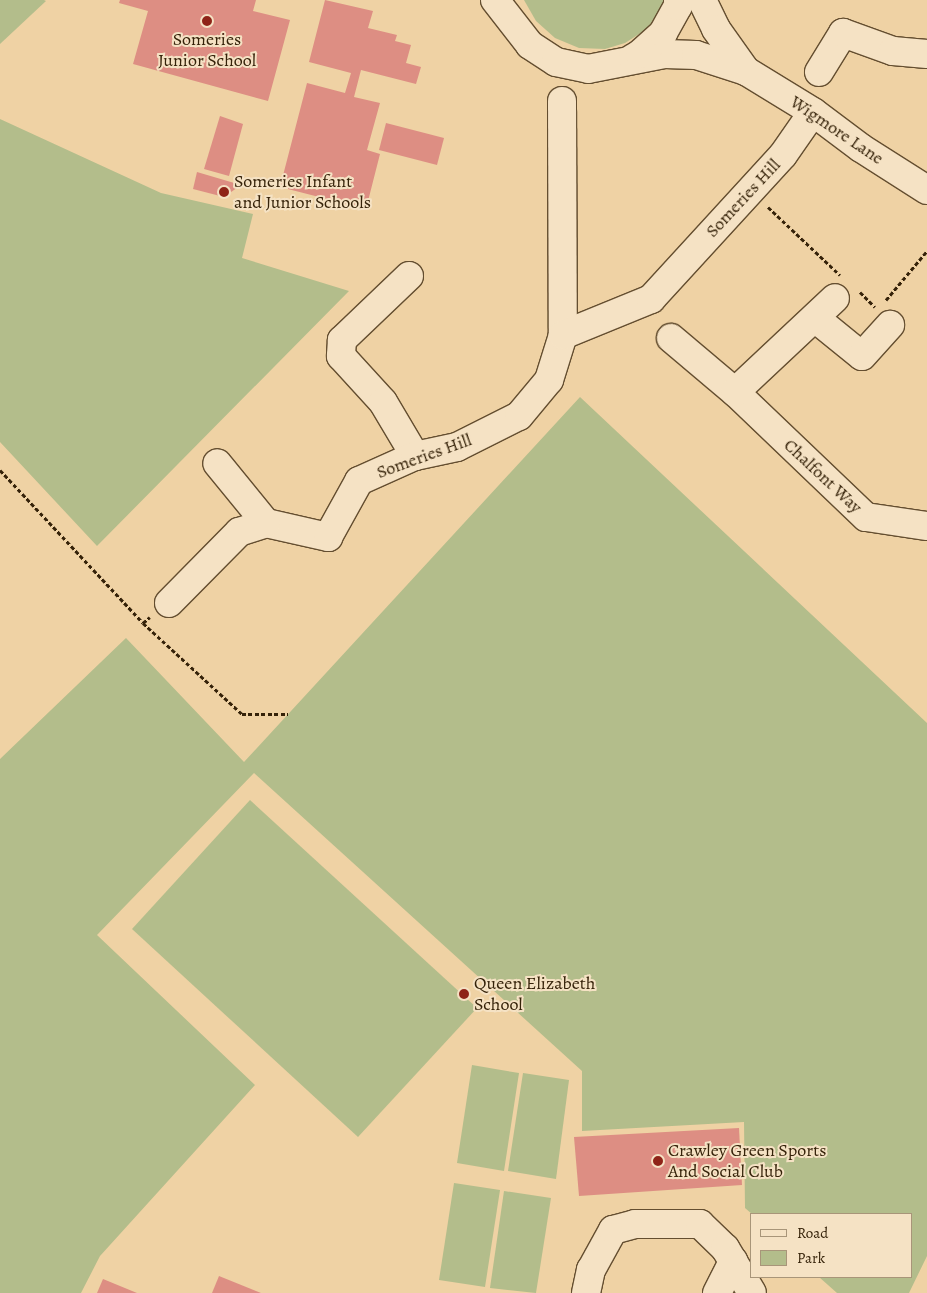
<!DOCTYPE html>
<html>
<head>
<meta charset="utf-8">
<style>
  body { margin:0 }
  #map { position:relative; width:927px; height:1293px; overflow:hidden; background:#efd2a4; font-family:Alegreya,serif }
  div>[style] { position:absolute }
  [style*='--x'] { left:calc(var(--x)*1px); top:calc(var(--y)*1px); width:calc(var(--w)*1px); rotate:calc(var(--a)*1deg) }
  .green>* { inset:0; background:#b3bd8b }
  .building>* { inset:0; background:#dd8e83 }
  .path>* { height:3px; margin-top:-1.5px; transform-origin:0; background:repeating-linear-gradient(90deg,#352209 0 4px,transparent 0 6.5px) }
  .roads { filter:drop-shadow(1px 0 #644e30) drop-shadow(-1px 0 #644e30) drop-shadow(0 1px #644e30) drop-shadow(0 -1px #644e30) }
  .minor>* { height:28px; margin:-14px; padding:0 14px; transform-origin:14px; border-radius:14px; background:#f5e2c4 }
  .dots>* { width:14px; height:14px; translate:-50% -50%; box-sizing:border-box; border:2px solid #f5e2c4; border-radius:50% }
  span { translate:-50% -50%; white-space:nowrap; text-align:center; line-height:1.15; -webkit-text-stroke:4px #f5e2c4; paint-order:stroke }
  .poi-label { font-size:18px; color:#352209 }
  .left { translate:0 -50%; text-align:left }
  .street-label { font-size:18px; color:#352209 }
  .legend { position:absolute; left:750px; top:1213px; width:162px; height:65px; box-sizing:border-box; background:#f5e2c4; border:1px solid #a89579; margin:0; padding:6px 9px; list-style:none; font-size:15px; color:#352209 }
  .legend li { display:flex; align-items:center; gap:10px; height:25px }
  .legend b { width:25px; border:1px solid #a89579 }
</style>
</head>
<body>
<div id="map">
  <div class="green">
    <i style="clip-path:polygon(0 0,44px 0,46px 1px,0 44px)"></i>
    <i style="clip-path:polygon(524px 0,664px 0,662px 7px,647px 29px,625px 43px,605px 49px,579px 48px,555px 38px,536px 21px)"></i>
    <i style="clip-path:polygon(0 119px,161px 193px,253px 214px,242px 258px,349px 291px,97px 546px,0 442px)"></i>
    <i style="clip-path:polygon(580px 397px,927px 723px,927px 1256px,909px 1293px,837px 1293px,819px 1277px,911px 1277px,911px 1214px,752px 1214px,745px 1208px,744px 1122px,582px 1131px,582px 1071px,254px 773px,97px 935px,255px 1085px,100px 1256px,81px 1293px,0 1293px,0 759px,126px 638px,244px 762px)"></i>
    <i style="clip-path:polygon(250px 800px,477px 1008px,358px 1137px,132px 929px)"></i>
    <i style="clip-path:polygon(472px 1065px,519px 1073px,504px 1171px,457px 1163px)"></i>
    <i style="clip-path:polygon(523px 1073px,569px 1080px,556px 1179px,508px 1171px)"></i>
    <i style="clip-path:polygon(454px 1183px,500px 1190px,485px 1287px,439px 1280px)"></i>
    <i style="clip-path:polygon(504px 1191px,551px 1198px,536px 1293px,490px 1288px)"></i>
  </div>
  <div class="building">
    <i style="clip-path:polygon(120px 0,256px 0,253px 11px,290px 20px,268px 101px,133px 64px,148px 11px,119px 3px)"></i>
    <i style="clip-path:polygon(325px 0,373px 11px,368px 28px,397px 35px,395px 41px,411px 45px,406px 63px,421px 67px,416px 84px,361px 70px,354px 97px,380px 103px,367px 150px,380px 154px,366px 209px,280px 187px,307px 83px,345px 93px,351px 73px,309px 62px)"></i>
    <i style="clip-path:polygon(220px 116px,243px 124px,229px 176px,204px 169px)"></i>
    <i style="clip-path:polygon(386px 123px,444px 138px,437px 165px,379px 150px)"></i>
    <i style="clip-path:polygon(197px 172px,241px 185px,224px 197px,193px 189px)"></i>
    <i style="clip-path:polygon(739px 1128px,742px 1185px,579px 1196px,574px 1137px)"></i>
    <i style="clip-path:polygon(219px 1276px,261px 1293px,212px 1293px)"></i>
    <i style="clip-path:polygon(103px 1279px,137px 1293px,97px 1293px)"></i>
  </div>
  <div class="path">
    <i style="--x:768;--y:207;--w:99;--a:43.4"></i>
    <i style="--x:860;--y:292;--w:21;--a:45"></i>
    <i style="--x:886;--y:300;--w:64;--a:-50.1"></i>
    <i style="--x:0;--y:470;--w:209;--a:46.9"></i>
    <i style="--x:143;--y:623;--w:9;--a:-41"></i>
    <i style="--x:143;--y:623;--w:134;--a:42.6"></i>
    <i style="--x:242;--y:714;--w:46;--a:0"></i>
  </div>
  <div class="roads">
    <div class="minor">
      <i style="--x:495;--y:0;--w:57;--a:52.1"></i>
      <i style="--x:530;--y:45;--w:31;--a:33"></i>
      <i style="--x:556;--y:62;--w:33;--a:12"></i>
      <i style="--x:588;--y:69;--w:78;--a:-11"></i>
      <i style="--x:665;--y:54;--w:31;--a:2"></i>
      <i style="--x:696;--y:55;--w:52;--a:17.7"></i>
      <i style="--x:746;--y:71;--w:79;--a:31.5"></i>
      <i style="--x:813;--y:112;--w:60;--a:36.9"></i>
      <i style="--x:861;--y:148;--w:78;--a:32.5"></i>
      <i style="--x:702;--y:0;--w:32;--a:64"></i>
      <i style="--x:716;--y:29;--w:52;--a:54.5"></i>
      <i style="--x:633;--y:58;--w:8;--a:-30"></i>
      <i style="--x:640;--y:54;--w:31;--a:-42"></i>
      <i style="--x:663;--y:33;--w:31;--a:-61"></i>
      <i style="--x:678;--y:6;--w:6;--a:-90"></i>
      <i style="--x:819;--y:72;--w:46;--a:-58.4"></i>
      <i style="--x:843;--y:33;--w:53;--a:19.8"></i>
      <i style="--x:893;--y:51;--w:34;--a:5"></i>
      <i style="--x:562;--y:101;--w:234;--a:89.8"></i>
      <i style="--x:409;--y:276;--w:93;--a:136.3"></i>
      <i style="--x:342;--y:340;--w:16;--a:94"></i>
      <i style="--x:341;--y:356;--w:62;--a:47.6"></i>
      <i style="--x:383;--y:402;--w:63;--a:59.3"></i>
      <i style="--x:815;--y:318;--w:60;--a:39"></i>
      <i style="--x:862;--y:356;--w:42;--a:-47.9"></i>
      <i style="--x:671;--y:338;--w:84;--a:40.2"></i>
      <i style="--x:735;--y:392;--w:181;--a:43.7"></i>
      <i style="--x:866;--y:517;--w:62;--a:8.4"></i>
      <i style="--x:735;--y:392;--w:137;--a:-43.2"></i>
      <i style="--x:266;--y:523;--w:64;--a:12.7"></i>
      <i style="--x:328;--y:537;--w:64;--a:-61"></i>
      <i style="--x:359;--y:481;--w:61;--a:-24.1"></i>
      <i style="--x:415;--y:456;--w:43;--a:-12.1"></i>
      <i style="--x:457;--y:447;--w:69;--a:-26.6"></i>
      <i style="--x:519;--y:416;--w:47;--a:-50.2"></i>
      <i style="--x:549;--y:380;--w:47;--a:-72.7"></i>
      <i style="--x:563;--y:335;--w:95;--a:-22.2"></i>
      <i style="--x:651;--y:299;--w:195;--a:-47.5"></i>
      <i style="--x:783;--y:155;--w:52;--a:-55.1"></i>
      <i style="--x:169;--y:603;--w:100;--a:-45.4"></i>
      <i style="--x:239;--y:532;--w:28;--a:-18"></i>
      <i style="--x:266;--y:523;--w:77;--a:-129.2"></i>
      <i style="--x:586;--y:1293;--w:24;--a:-78"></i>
      <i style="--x:591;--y:1270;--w:46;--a:-61.2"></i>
      <i style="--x:613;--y:1230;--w:23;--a:-15"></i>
      <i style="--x:635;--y:1224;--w:65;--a:0"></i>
      <i style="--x:700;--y:1224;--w:35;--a:44"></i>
      <i style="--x:725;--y:1248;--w:52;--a:59"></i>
      <i style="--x:717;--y:1293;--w:36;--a:-63"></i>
    </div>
  </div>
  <div class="dots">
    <i style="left:207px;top:21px;background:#8f2418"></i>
    <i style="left:224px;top:192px;background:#8f2418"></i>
    <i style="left:464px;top:994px;background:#8f2418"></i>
    <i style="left:658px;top:1161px;background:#8f2418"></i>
  </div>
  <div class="poi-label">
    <span style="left:207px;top:50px">Someries<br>Junior School</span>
    <span class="left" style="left:234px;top:192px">Someries Infant<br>and Junior Schools</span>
    <span class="left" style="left:474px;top:994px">Queen Elizabeth<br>School</span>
    <span class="left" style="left:668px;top:1161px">Crawley Green Sports<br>And Social Club</span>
  </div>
  <div class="street-label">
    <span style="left:837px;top:130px;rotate:34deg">Wigmore Lane</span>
    <span style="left:743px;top:198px;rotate:-47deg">Someries Hill</span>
    <span style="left:424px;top:456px;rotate:-20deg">Someries Hill</span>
    <span style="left:823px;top:476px;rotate:43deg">Chalfont Way</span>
  </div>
  <ul class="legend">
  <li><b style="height:6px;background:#f5e2c4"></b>Road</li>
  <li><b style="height:14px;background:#b3bd8b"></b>Park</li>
  </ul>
</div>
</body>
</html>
